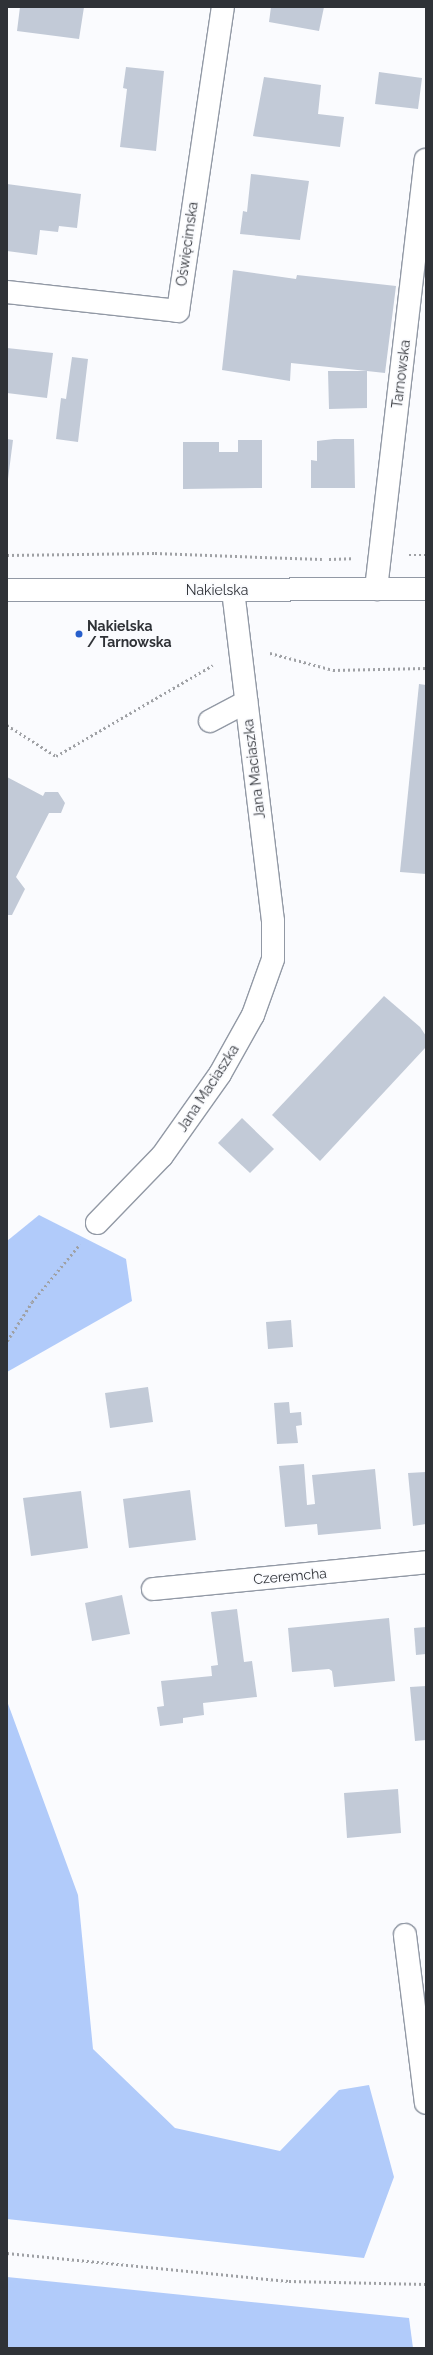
<!DOCTYPE html>
<html>
<head>
<meta charset="utf-8">
<style>
  body { margin:0 }
  #map { position:relative; width:433px; height:2355px; overflow:hidden; background:#fafbfe; font-family:Raleway,sans-serif }
  div>[style] { position:absolute }
  [style*='--x'] { left:calc(var(--x)*1px); top:calc(var(--y)*1px); width:calc(var(--w)*1px); rotate:calc(var(--a)*1deg) }
  .forest>* { inset:0; background:#b1cbfa }
  .building>* { inset:0; background:#c2cad7 }
  .path>* { height:2.5px; margin-top:-1.25px; transform-origin:0; background:repeating-linear-gradient(90deg,#9fa1a5 0 2px,transparent 0 5px) }
  .roads { filter:drop-shadow(1px 0 #9299a5) drop-shadow(-1px 0 #9299a5) drop-shadow(0 1px #9299a5) drop-shadow(0 -1px #9299a5) }
  .minor>* { height:22px; margin:-11px; padding:0 11px; transform-origin:11px; border-radius:11px; background:#fff }
  .major>* { height:22px; margin:-11px; padding:0 11px; transform-origin:11px; border-radius:11px; background:#fff }
  .dots>* { width:11px; height:11px; translate:-50% -50%; box-sizing:border-box; border:2px solid #fafbfe; border-radius:50% }
  span { translate:-50% -50%; white-space:nowrap; text-align:center; line-height:1.15; -webkit-text-stroke:3.5px #fafbfe; paint-order:stroke }
  .street-label { font-size:14px; color:#2f3237 }
  .poi-label { font-size:14px; color:#2f3237; font-weight:700 }
  .left { translate:0 -50%; text-align:left }
  .frame { position:absolute; inset:0; border:8px solid #2f3237; pointer-events:none }
</style>
</head>
<body>
<div id="map">
  <div class="forest">
    <i style="clip-path:polygon(39px 1215px,126px 1259px,132px 1301px,7px 1372px,7px 1241px)"></i>
    <i style="clip-path:polygon(7px 1701px,78px 1895px,93px 2049px,175px 2128px,280px 2151px,339px 2090px,369px 2085px,394px 2177px,364px 2258px,7px 2219px)"></i>
    <i style="clip-path:polygon(7px 2277px,409px 2318px,413px 2348px,7px 2348px)"></i>
  </div>
  <div class="building">
    <i style="clip-path:polygon(20px 7px,84px 7px,79px 39px,17px 31px)"></i>
    <i style="clip-path:polygon(271px 7px,324px 7px,319px 31px,269px 22px)"></i>
    <i style="clip-path:polygon(126px 67px,164px 71px,156px 151px,120px 147px,127px 89px,123px 88px)"></i>
    <i style="clip-path:polygon(379px 72px,422px 78px,418px 109px,375px 104px)"></i>
    <i style="clip-path:polygon(264px 77px,321px 85px,318px 114px,344px 117px,340px 147px,253px 136px)"></i>
    <i style="clip-path:polygon(251px 174px,309px 181px,300px 240px,240px 234px,243px 211px,247px 212px)"></i>
    <i style="clip-path:polygon(7px 184px,81px 194px,77px 228px,59px 226px,58px 232px,40px 230px,37px 255px,7px 251px)"></i>
    <i style="clip-path:polygon(233px 270px,296px 279px,297px 275px,396px 286px,385px 373px,367px 371px,367px 408px,329px 409px,328px 371px,367px 371px,291px 363px,290px 381px,222px 370px)"></i>
    <i style="clip-path:polygon(7px 348px,53px 353px,47px 398px,7px 393px)"></i>
    <i style="clip-path:polygon(72px 357px,88px 359px,78px 442px,56px 439px,61px 398px,66px 399px)"></i>
    <i style="clip-path:polygon(7px 439px,13px 440px,8px 479px,7px 479px)"></i>
    <i style="clip-path:polygon(334px 439px,354px 439px,355px 488px,311px 488px,311px 460px,317px 461px,317px 441px)"></i>
    <i style="clip-path:polygon(238px 440px,262px 440px,262px 488px,183px 489px,183px 442px,219px 442px,219px 452px,238px 452px)"></i>
    <i style="clip-path:polygon(419px 684px,426px 685px,426px 874px,400px 872px)"></i>
    <i style="clip-path:polygon(7px 777px,43px 796px,45px 792px,58px 792px,65px 803px,61px 813px,49px 813px,16px 877px,25px 889px,12px 915px,7px 915px)"></i>
    <i style="clip-path:polygon(384px 996px,420px 1027px,426px 1036px,426px 1047px,320px 1161px,272px 1115px)"></i>
    <i style="clip-path:polygon(242px 1118px,274px 1149px,250px 1173px,218px 1143px)"></i>
    <i style="clip-path:polygon(291px 1320px,293px 1347px,268px 1349px,266px 1322px)"></i>
    <i style="clip-path:polygon(148px 1387px,153px 1422px,110px 1428px,105px 1393px)"></i>
    <i style="clip-path:polygon(289px 1402px,290px 1413px,301px 1412px,302px 1425px,296px 1426px,298px 1443px,277px 1444px,274px 1403px)"></i>
    <i style="clip-path:polygon(304px 1464px,307px 1505px,315px 1504px,312px 1475px,375px 1469px,381px 1529px,318px 1535px,317px 1524px,285px 1527px,279px 1466px)"></i>
    <i style="clip-path:polygon(426px 1472px,426px 1524px,413px 1526px,408px 1473px)"></i>
    <i style="clip-path:polygon(190px 1490px,196px 1540px,129px 1548px,123px 1499px)"></i>
    <i style="clip-path:polygon(81px 1491px,88px 1548px,31px 1556px,23px 1498px)"></i>
    <i style="clip-path:polygon(122px 1595px,130px 1634px,92px 1641px,85px 1603px)"></i>
    <i style="clip-path:polygon(237px 1609px,244px 1662px,252px 1661px,257px 1697px,203px 1703px,204px 1715px,183px 1718px,183px 1723px,160px 1726px,157px 1707px,164px 1706px,161px 1681px,212px 1676px,211px 1666px,218px 1665px,211px 1612px)"></i>
    <i style="clip-path:polygon(389px 1618px,395px 1681px,334px 1687px,332px 1671px,329px 1669px,292px 1672px,288px 1628px)"></i>
    <i style="clip-path:polygon(426px 1627px,426px 1654px,416px 1655px,414px 1628px)"></i>
    <i style="clip-path:polygon(426px 1686px,426px 1740px,415px 1741px,410px 1687px)"></i>
    <i style="clip-path:polygon(398px 1789px,401px 1833px,347px 1838px,344px 1793px)"></i>
  </div>
  <div class="path">
    <i style="--x:7;--y:555;--w:148;--a:-0.8"></i>
    <i style="--x:155;--y:553;--w:167;--a:2.1"></i>
    <i style="--x:409;--y:555;--w:17;--a:0"></i>
    <i style="--x:329;--y:559;--w:23;--a:-2"></i>
    <i style="--x:270;--y:653;--w:65;--a:15.1"></i>
    <i style="--x:333;--y:670;--w:93;--a:-1.2"></i>
    <i style="--x:7;--y:725;--w:58;--a:32.3"></i>
    <i style="--x:56;--y:756;--w:181;--a:-30.1"></i>
    <i style="--x:7;--y:1341;--w:46;--a:-57.3"></i>
    <i style="--x:32;--y:1302;--w:75;--a:-50.4"></i>
    <i style="--x:7;--y:2253;--w:283;--a:5.7"></i>
    <i style="--x:289;--y:2281;--w:137;--a:1.3"></i>
  </div>
  <div class="roads">
    <div class="minor">
      <i style="--x:7;--y:292;--w:172;--a:6.3"></i>
      <i style="--x:178;--y:311;--w:307;--a:-81.6"></i>
      <i style="--x:376;--y:589;--w:432;--a:-83.4"></i>
      <i style="--x:210;--y:721;--w:41;--a:-27.8"></i>
      <i style="--x:97;--y:1223;--w:93;--a:-45.9"></i>
      <i style="--x:162;--y:1156;--w:100;--a:-54.7"></i>
      <i style="--x:220;--y:1074;--w:68;--a:-60.8"></i>
      <i style="--x:253;--y:1015;--w:59;--a:-70.3"></i>
      <i style="--x:273;--y:959;--w:38;--a:-90"></i>
      <i style="--x:273;--y:921;--w:333;--a:-96.9"></i>
      <i style="--x:153;--y:1589;--w:274;--a:-5.6"></i>
      <i style="--x:405;--y:1935;--w:169;--a:82.9"></i>
    </div>
    <div class="major">
      <i style="--x:7;--y:590;--w:419;--a:-0.1"></i>
    </div>
  </div>
  <div class="dots">
    <i style="left:79px;top:634px;background:#275fcc"></i>
  </div>
  <div class="street-label">
    <span style="left:187px;top:244px;rotate:-82deg">Oświęcimska</span>
    <span style="left:401px;top:374px;rotate:-83deg">Tarnowska</span>
    <span style="left:217px;top:590px">Nakielska</span>
    <span style="left:254px;top:769px;rotate:-97deg">Jana Maciaszka</span>
    <span style="left:208px;top:1088px;rotate:-57deg">Jana Maciaszka</span>
    <span style="left:290px;top:1576px;rotate:-5deg">Czeremcha</span>
  </div>
  <div class="poi-label">
    <span class="left" style="left:87px;top:634px">Nakielska<br>/ Tarnowska</span>
  </div>
  <div class="frame"></div>
</div>
</body>
</html>
